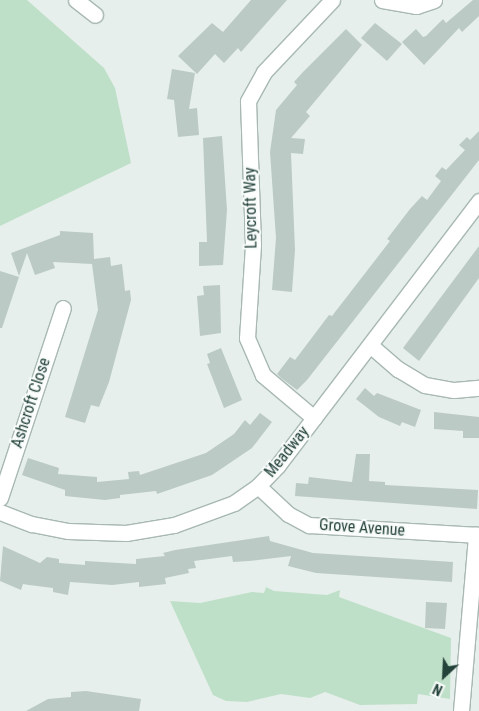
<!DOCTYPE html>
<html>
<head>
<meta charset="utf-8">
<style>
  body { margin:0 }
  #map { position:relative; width:479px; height:711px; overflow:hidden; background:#e6efeb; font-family:"Roboto Condensed",sans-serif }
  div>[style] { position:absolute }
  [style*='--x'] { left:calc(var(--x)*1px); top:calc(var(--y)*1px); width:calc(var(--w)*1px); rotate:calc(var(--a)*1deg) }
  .green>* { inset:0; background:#bfe0c8 }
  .building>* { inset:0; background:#bbcac4 }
  .roads { filter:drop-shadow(1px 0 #a8b8b2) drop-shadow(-1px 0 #a8b8b2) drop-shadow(0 1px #a8b8b2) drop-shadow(0 -1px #a8b8b2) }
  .minor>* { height:15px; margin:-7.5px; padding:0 7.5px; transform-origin:7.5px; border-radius:7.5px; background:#fff }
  span { translate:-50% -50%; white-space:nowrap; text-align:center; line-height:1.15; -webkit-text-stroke:4px #f7fbf9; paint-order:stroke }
  .street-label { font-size:16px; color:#24423a }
  .north { position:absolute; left:419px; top:651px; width:50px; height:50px; -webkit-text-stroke:4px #f7fbf9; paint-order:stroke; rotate:205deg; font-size:14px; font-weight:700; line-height:20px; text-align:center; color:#24423a }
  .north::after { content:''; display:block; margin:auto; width:18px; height:22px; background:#24423a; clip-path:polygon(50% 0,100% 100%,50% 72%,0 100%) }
</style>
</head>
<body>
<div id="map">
  <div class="green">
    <i style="clip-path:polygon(0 0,27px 0,104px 68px,115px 88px,131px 163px,0 226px)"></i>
    <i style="clip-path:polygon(266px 587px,274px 591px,327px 595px,340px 590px,339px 597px,451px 638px,450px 699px,418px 694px,417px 704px,360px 705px,325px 692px,310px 698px,281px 694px,247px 702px,226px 701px,213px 695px,170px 601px,200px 603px,252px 592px,264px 593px)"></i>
  </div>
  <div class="building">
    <i style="clip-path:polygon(251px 0,287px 0,241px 52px,238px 48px,224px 63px,215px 54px,197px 74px,178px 56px,212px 23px,223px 32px)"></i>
    <i style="clip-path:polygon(473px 0,479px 0,479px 16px,462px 32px,459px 28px,424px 65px,402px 42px,416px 29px,423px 37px,426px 36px,443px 19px,446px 23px)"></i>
    <i style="clip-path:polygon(375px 23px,402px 44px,387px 61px,361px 38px)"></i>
    <i style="clip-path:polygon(346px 29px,362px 45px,306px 112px,310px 116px,291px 138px,305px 139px,303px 154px,291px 153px,295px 250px,292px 292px,272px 290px,276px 238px,270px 152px,276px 110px,297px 85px,294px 82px,302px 73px)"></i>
    <i style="clip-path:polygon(172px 69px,195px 73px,189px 109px,197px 108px,199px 135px,178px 137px,174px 100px,167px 99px)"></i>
    <i style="clip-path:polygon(479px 131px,479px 160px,307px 380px,297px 390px,281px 378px,277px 374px,290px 357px,295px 360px,329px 315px,332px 316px,390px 241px,387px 239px,410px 209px,422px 196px,427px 200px,441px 181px,435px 176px,442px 167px,446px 170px,465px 150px,459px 145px,467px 137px,470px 140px)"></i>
    <i style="clip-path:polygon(222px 136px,227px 210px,223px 265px,199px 266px,199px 242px,207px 242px,203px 138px)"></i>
    <i style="clip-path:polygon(60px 231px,93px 233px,94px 259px,110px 257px,111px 266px,122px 264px,125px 291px,130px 290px,131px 300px,109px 382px,99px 407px,91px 405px,85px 423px,65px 417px,98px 310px,92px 264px,53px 262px,55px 268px,35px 275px,27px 253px,19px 276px,11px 253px,60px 235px)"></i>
    <i style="clip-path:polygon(479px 246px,479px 278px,419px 361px,403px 348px)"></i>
    <i style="clip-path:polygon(0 271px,19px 277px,2px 328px,0 328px)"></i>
    <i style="clip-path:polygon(220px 285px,221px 333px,200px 336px,197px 296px,204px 295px,203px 286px)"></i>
    <i style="clip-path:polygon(221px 348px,242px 400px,224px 408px,207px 364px,210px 363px,207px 354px)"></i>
    <i style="clip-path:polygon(365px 388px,374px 396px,377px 393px,421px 410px,415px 427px,402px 422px,400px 426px,379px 417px,356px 399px)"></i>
    <i style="clip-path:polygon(434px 412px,479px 417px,479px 438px,463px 438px,463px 431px,434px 429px)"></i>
    <i style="clip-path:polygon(260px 413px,272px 422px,252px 448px,212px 475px,157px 494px,156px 491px,120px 495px,120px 498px,105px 500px,65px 496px,65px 490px,22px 475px,28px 458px,59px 468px,58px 474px,97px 477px,97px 482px,129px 479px,128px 472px,139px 471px,140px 475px,206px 453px,234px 434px,245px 420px,250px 425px)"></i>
    <i style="clip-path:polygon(356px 454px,370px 454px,369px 481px,385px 482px,385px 485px,478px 490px,477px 509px,295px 496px,296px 483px,308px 484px,309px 477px,352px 482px)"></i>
    <i style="clip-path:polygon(269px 536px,270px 541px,313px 553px,453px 562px,452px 582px,316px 573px,288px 566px,291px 556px,249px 561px,233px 562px,232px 556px,194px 561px,196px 568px,188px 569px,189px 573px,165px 578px,166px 584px,139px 587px,139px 582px,112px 585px,70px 582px,68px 595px,53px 592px,53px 588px,29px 585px,23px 584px,21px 590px,0 581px,3px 546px,40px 563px,47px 557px,59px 559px,59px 563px,85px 565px,85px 561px,136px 564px,136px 559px,165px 556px,163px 553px,175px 550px)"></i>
    <i style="clip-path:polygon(426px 602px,447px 603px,445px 629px,425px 628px)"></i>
    <i style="clip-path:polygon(86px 691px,141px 699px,139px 711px,26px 711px,48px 699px,71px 697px,71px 692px)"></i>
  </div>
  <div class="roads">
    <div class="minor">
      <i style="--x:76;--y:0;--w:24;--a:38"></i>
      <i style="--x:382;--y:0;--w:35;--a:10"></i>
      <i style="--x:416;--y:6;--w:19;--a:-18"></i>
      <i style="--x:370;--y:345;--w:37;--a:41"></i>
      <i style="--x:398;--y:369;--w:31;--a:31"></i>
      <i style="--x:425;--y:385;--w:29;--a:10"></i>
      <i style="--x:454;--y:390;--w:25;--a:-5"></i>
      <i style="--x:314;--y:418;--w:67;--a:-139.9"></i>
      <i style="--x:263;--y:375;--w:40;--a:-113.4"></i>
      <i style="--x:247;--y:338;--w:94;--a:-86.3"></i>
      <i style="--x:253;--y:244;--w:143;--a:-92"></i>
      <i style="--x:248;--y:101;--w:33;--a:-61"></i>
      <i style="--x:264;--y:72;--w:99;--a:-46.6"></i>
      <i style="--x:258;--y:486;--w:41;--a:43"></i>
      <i style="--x:288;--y:514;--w:24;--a:28"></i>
      <i style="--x:309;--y:525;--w:170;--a:3.4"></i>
      <i style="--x:0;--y:498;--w:200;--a:-71.7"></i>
      <i style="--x:0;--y:512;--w:34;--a:21"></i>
      <i style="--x:32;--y:524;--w:37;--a:11"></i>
      <i style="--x:68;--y:531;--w:58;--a:2"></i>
      <i style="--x:126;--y:533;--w:49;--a:-9.5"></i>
      <i style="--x:174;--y:525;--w:64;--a:-20.1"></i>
      <i style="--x:234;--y:503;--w:29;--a:-35"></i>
      <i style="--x:258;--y:486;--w:29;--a:-46"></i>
      <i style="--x:278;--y:465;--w:332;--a:-52.7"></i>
      <i style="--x:461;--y:711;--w:177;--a:-85.1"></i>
    </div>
  </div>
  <div class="street-label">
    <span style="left:251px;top:208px;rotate:-91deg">Leycroft Way</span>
    <span style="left:31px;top:403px;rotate:-72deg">Ashcroft Close</span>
    <span style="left:287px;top:452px;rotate:-51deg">Meadway</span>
    <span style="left:362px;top:528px;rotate:4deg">Grove Avenue</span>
  </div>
  <div class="north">N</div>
</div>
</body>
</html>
